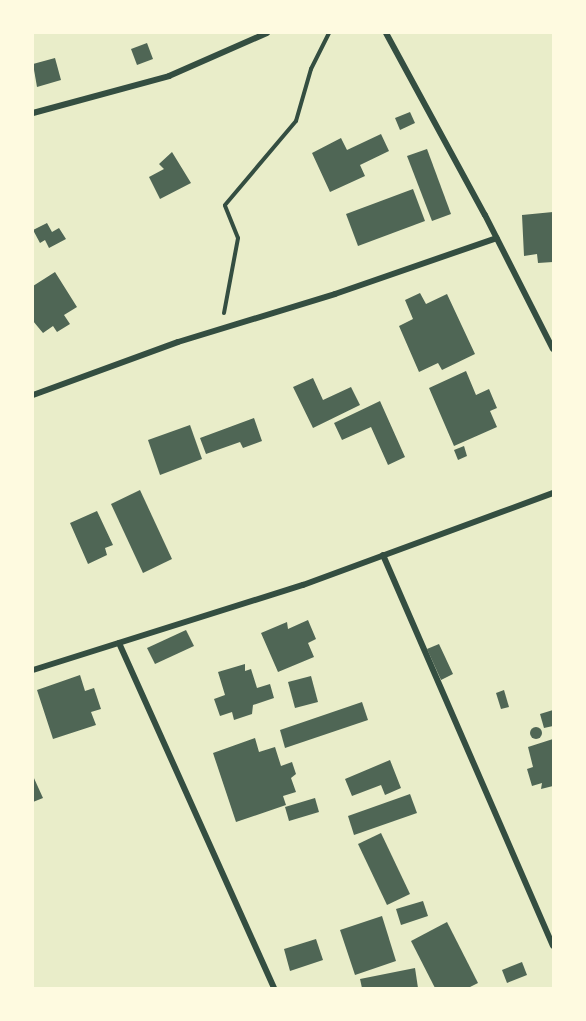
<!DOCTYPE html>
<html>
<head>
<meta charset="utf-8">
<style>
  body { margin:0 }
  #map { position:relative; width:586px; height:1021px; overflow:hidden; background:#e9edc9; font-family:Quicksand,sans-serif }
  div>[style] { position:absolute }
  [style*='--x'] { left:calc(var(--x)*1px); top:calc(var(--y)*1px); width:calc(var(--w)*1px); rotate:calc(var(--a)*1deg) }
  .building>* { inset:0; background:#4f6655 }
  .round { border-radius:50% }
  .path>* { height:4px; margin:-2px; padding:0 2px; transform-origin:2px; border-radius:2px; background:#344e41 }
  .minor>* { height:6px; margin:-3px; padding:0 3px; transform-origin:3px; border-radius:3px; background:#344e41 }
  span { translate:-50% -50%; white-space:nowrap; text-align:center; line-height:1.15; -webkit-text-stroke:4.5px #fefae0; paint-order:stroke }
  .frame { position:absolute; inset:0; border:34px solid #fefae0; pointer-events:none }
</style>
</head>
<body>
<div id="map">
  <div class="building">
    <i style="clip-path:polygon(147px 43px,153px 59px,137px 65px,131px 49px)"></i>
    <i style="clip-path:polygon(55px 58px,61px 80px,37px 87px,33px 64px)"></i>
    <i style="clip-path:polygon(410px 112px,415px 123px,400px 130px,395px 118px)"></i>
    <i style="clip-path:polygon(381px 134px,389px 151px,360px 165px,365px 176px,330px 192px,312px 153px,341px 138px,347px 150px)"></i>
    <i style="clip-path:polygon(427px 149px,451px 214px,432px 221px,407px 156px)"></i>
    <i style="clip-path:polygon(172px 152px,191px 183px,160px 199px,149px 177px,164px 169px,159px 164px)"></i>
    <i style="clip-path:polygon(413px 189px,425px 221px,358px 246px,346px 214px)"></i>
    <i style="clip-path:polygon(553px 212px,553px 262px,538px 263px,537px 254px,524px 256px,522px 215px)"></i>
    <i style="clip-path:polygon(47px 223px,52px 232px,59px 228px,66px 239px,49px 248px,45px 240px,40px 243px,33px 230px)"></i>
    <i style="clip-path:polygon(55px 272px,77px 307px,64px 315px,70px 324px,57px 332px,53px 326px,43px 333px,33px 321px,33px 286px)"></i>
    <i style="clip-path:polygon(420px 293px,426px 304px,447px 294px,475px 354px,442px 370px,438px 363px,419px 372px,399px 326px,413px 319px,405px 300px)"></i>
    <i style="clip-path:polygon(466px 371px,476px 395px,489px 389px,497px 408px,490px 411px,497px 427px,454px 446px,429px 388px)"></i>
    <i style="clip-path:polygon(313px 378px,323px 400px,351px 387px,360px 405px,313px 428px,293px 387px)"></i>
    <i style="clip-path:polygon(380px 401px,405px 457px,388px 465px,371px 427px,342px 440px,334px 423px)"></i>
    <i style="clip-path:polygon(254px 418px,262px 441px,243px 448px,240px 442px,206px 454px,200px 438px)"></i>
    <i style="clip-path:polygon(190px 425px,202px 459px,160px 475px,148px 440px)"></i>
    <i style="clip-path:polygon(464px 446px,467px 456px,458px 460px,454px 450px)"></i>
    <i style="clip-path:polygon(140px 490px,172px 559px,143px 573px,111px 504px)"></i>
    <i style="clip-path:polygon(97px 511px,113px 545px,105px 548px,107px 555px,88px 564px,70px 523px)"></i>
    <i style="clip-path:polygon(308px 620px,316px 639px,308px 643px,314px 657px,278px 672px,261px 633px,287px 622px,288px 629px)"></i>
    <i style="clip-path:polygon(186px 630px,194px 646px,155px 664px,147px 648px)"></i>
    <i style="clip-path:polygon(439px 644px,453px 674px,441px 680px,427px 649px)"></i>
    <i style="clip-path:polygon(245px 664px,245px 671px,251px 669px,257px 688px,270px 684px,274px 698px,253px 705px,252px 714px,234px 720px,232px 712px,220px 716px,214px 699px,225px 695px,218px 672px)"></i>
    <i style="clip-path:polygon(80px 675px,85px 691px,94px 688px,101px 709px,91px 712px,96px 725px,53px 739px,37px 690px)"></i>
    <i style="clip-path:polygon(311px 676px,318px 702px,295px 708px,288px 682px)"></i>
    <i style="clip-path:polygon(504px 690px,509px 707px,501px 709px,496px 693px)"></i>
    <i style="clip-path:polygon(362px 702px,368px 720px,285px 748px,280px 730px)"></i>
    <i style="clip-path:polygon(553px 710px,553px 726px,544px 728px,540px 714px)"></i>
    <i class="round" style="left:530px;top:727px;width:12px;height:12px"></i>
    <i style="clip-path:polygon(255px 738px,259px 752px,275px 747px,281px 766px,292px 762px,296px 774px,291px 778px,296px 792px,283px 796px,286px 805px,236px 822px,213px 753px)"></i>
    <i style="clip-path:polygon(553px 739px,553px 786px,541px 789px,542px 783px,532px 786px,527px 769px,533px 767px,528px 747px)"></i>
    <i style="clip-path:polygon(390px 760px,401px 788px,385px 795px,381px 785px,352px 796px,345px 779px)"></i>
    <i style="clip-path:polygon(33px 776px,43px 798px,33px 802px)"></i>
    <i style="clip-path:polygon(410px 794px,417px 813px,354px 835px,348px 816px)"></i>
    <i style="clip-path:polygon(315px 798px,319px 812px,289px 821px,285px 807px)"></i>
    <i style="clip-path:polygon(381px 833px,410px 894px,387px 905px,358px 844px)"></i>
    <i style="clip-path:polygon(423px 901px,428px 916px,401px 925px,396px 909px)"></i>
    <i style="clip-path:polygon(382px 916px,396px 961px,355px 975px,340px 930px)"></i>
    <i style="clip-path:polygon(447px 922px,478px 983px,468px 988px,435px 988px,411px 941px)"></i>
    <i style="clip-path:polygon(316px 939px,323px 960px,290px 971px,284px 949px)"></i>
    <i style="clip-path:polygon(522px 962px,527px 975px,507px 983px,502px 970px)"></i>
    <i style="clip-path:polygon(415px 968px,418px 988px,362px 988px,360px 979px)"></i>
  </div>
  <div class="path">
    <i style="--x:224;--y:313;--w:76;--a:-79.4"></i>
    <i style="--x:238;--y:238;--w:35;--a:-112"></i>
    <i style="--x:225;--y:205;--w:110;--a:-49.8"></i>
    <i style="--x:296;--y:121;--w:54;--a:-73.9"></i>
    <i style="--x:311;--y:69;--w:40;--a:-63.4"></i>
  </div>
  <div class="minor">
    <i style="--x:386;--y:33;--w:207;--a:61.5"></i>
    <i style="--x:485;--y:215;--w:150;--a:63.1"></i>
    <i style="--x:33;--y:113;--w:141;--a:-15.2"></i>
    <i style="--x:169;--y:76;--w:107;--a:-23.7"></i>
    <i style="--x:33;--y:395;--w:154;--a:-20.1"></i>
    <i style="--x:178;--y:342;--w:164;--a:-17"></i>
    <i style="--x:335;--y:294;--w:171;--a:-19.1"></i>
    <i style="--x:383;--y:555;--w:426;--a:66.5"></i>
    <i style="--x:119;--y:643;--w:378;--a:65.8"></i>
    <i style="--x:33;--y:670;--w:283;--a:-17.5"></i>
    <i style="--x:303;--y:585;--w:266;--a:-20.2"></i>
  </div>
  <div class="frame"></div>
</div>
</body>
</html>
